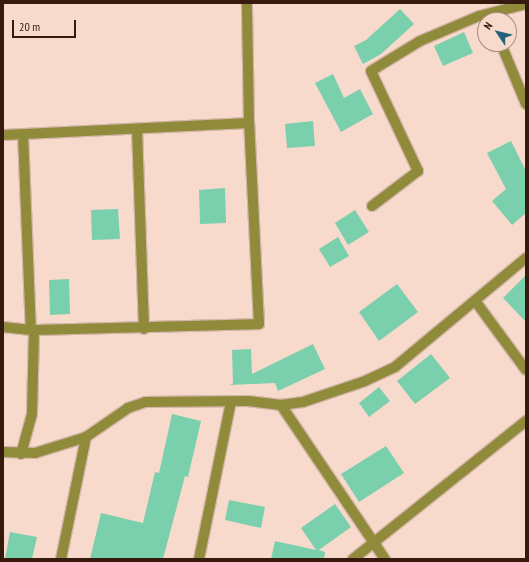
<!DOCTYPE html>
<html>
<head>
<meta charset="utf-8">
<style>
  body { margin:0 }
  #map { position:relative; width:529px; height:562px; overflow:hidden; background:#f8dacc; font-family:"PT Sans Narrow",sans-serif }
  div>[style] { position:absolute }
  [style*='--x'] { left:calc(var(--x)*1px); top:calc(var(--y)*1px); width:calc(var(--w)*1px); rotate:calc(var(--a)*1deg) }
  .building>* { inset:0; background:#7acfad }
  .roads { filter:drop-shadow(1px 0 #d5b7aa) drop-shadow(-1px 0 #d5b7aa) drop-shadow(0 1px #d5b7aa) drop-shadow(0 -1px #d5b7aa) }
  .minor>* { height:10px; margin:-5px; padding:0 5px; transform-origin:5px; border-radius:5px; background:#8f8b3a }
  span { translate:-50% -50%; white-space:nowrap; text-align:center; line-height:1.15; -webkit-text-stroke:4px #f8dacc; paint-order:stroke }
  .frame { position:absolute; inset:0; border:4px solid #351a0d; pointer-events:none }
  .north { position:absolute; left:477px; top:12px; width:40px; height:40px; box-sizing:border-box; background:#f8dacc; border:1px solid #aa8d80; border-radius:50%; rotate:305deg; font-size:11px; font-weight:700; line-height:16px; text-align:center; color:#351a0d }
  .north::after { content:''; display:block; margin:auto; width:14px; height:18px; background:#236178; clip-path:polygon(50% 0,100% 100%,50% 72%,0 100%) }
  .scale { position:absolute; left:12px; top:20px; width:64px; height:18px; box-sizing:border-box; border:2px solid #351a0d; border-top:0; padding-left:5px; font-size:12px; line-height:14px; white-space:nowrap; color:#351a0d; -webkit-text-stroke:3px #f8dacc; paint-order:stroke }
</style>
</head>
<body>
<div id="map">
  <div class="building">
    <i style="clip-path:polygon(400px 9px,414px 24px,381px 54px,363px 64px,354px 46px,366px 40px)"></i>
    <i style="clip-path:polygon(464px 32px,473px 53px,443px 66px,434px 46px)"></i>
    <i style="clip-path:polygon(333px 74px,344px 98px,360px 89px,373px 114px,341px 132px,315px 83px)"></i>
    <i style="clip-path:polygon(313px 121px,315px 146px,287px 148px,285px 124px)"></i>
    <i style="clip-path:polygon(511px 141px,526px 171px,526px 213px,512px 225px,492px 201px,506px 189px,487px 153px)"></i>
    <i style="clip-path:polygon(225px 188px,226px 223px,200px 224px,199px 190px)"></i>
    <i style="clip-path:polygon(118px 209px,120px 239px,92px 240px,91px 210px)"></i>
    <i style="clip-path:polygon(355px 210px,369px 232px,348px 245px,335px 223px)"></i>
    <i style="clip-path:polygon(338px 237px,349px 256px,330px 267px,319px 249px)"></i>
    <i style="clip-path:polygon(526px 275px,526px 322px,503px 298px)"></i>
    <i style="clip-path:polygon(69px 279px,70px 314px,50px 315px,49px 280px)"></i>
    <i style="clip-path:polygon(397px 284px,418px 312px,379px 341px,359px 312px)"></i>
    <i style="clip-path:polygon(313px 344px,325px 369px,278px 391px,275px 383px,230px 385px,233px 383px,232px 350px,251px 349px,252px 374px)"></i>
    <i style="clip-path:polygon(431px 354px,450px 378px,415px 404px,397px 381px)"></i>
    <i style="clip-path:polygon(379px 387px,390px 401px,369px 417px,359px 403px)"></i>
    <i style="clip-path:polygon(172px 414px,201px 421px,188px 477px,185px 476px,163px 559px,90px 559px,101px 513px,143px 523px,155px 472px,159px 473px)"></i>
    <i style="clip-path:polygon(386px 446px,404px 473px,359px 502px,341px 474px)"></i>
    <i style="clip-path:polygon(229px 500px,265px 507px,261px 528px,225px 520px)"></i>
    <i style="clip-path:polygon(335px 504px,351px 527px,319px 550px,325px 552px,324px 559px,271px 559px,275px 541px,316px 550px,301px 528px)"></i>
    <i style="clip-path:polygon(10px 532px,37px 537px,32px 559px,5px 559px)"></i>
  </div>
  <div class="roads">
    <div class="minor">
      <i style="--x:501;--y:44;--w:65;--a:67.4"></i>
      <i style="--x:137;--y:129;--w:200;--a:88"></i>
      <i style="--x:23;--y:134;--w:196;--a:87.7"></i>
      <i style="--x:3;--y:135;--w:246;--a:-2.8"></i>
      <i style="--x:372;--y:206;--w:58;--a:-37.3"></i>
      <i style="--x:418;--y:171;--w:110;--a:-115.2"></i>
      <i style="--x:371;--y:71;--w:57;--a:-31.5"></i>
      <i style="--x:420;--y:41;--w:64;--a:-23"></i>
      <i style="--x:479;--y:16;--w:49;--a:-14.3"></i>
      <i style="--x:476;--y:302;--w:84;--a:53.7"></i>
      <i style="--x:3;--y:327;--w:28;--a:6"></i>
      <i style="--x:31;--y:330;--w:228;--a:-1.5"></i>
      <i style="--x:259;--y:324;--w:201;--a:-92.8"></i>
      <i style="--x:249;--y:123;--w:120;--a:-91"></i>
      <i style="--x:281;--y:405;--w:186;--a:56"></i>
      <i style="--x:3;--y:452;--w:32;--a:2"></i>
      <i style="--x:35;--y:453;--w:53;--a:-17.4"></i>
      <i style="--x:86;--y:437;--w:51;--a:-34.6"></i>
      <i style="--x:128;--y:408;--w:18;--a:-19"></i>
      <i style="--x:145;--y:402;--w:103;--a:-0.6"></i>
      <i style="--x:248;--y:401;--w:33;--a:7"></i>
      <i style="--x:281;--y:405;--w:22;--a:-8"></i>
      <i style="--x:303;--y:402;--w:65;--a:-18.7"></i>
      <i style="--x:365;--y:381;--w:33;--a:-25"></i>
      <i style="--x:395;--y:367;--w:170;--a:-39.8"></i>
      <i style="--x:21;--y:454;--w:41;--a:-74.6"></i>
      <i style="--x:32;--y:414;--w:84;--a:-88.6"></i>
      <i style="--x:61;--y:559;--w:125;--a:-78.4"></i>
      <i style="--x:199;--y:559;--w:160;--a:-78.5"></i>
      <i style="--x:353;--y:559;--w:221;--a:-38.6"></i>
    </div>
  </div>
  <div class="frame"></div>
  <div class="north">N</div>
  <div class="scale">20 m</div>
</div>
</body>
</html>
